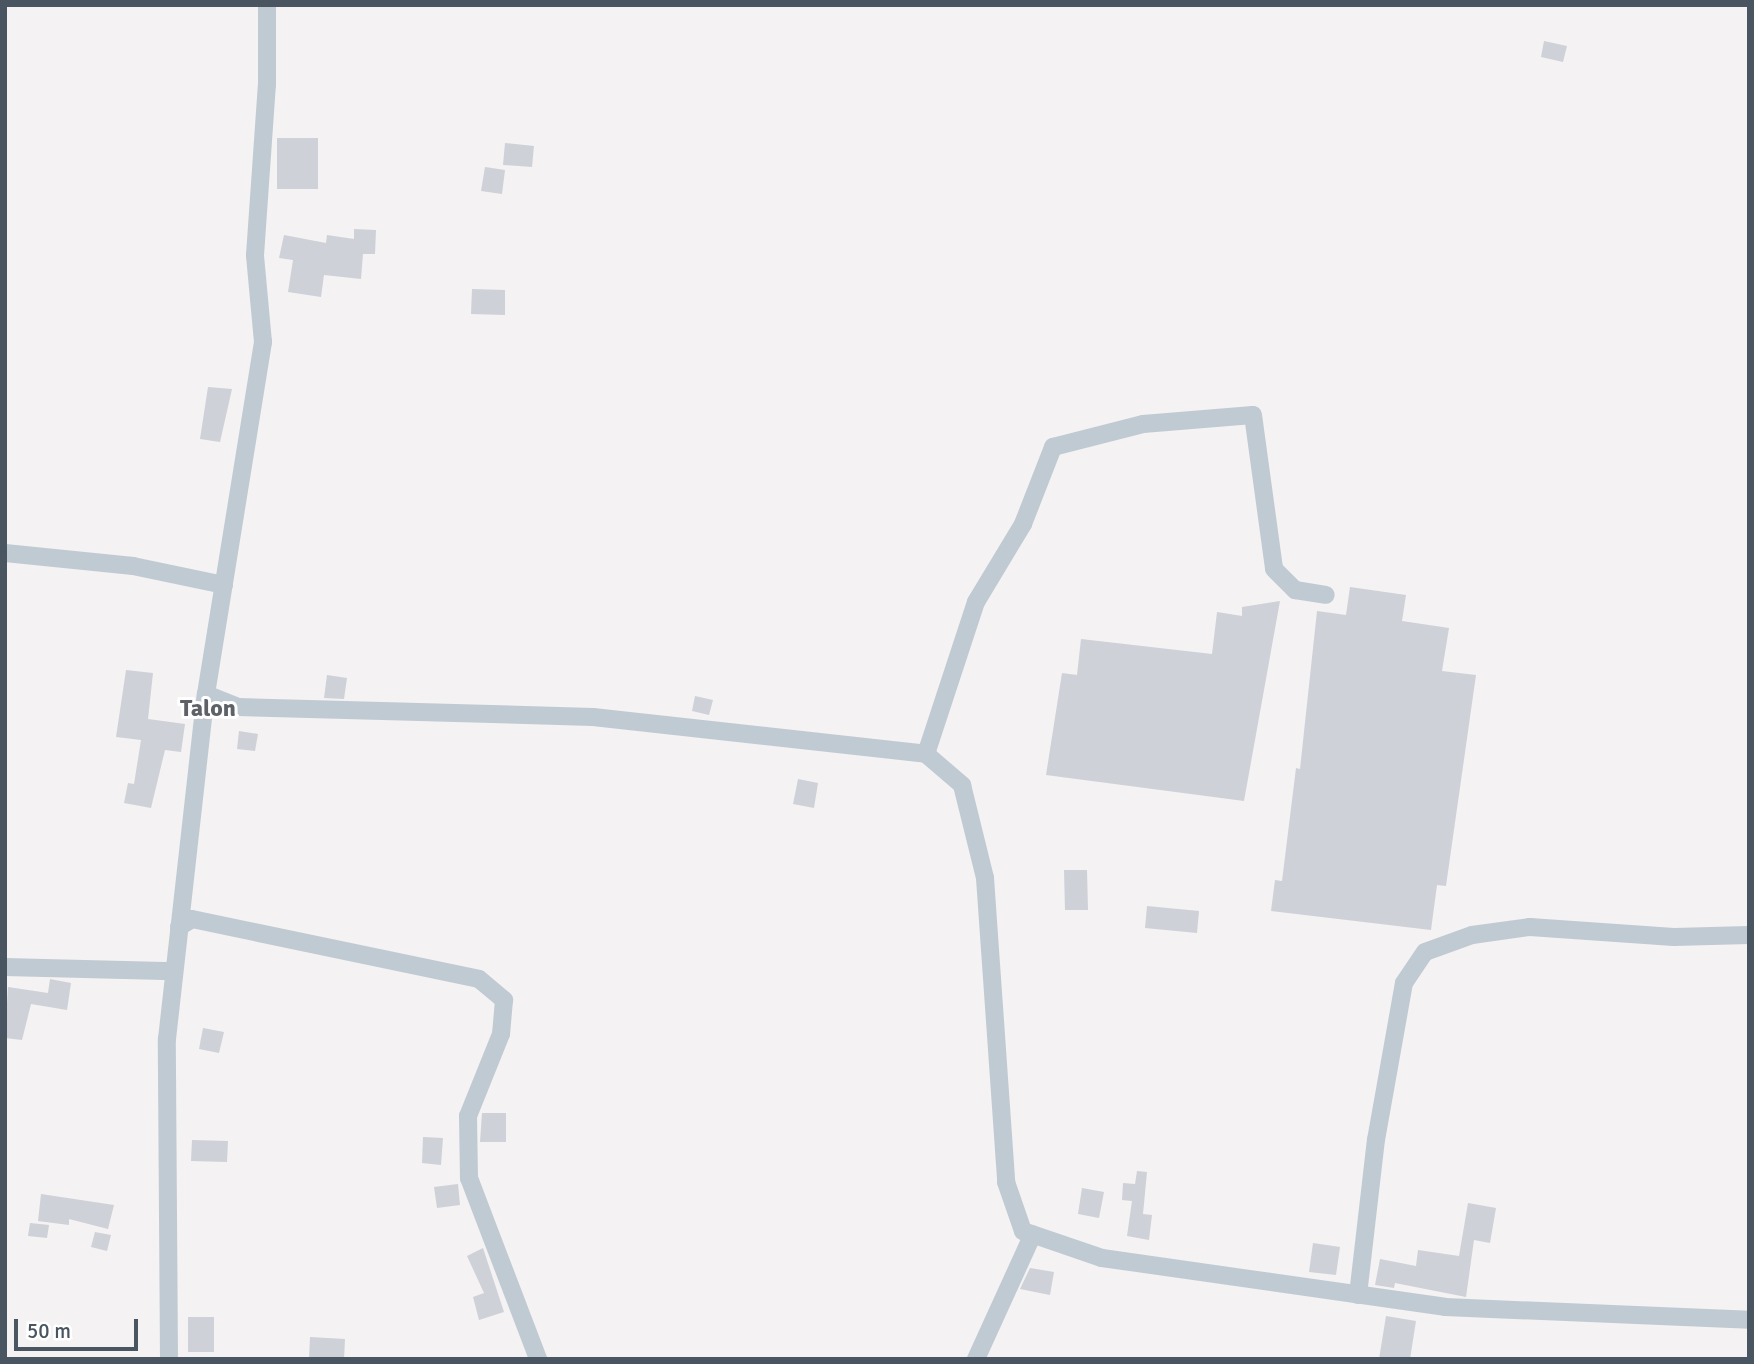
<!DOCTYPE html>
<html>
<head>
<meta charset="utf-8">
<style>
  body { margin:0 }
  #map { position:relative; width:1754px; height:1364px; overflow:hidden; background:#f4f2f2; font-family:Signika,sans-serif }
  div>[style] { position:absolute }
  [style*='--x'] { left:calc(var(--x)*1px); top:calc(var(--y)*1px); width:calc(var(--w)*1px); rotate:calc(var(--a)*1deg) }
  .building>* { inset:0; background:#ced1d7 }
  .minor>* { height:18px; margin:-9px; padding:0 9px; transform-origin:9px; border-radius:9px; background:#c0cad2 }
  span { translate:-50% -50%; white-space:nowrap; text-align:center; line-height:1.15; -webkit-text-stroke:6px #fff; paint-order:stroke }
  .quarter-label { font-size:24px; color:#5e6267; font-weight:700 }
  .frame { position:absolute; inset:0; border:7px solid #495661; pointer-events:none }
  .scale { position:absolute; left:14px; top:1319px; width:124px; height:32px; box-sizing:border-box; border:4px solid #495661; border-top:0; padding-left:9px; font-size:21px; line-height:24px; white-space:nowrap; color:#495661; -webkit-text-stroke:5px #fff; paint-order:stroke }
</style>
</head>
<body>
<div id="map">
  <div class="building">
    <i style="clip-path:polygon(1544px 41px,1567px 46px,1563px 62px,1541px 57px)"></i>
    <i style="clip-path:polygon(277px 138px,318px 138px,318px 189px,277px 189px)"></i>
    <i style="clip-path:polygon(505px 143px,534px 146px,532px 167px,503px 165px)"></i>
    <i style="clip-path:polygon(485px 167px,505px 170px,502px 194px,481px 191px)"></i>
    <i style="clip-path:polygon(354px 229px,376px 230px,375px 254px,363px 254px,361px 279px,324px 275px,321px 297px,288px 292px,293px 260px,279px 258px,284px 235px,326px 243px,327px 235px,354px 239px)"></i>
    <i style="clip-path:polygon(472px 289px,505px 290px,505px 315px,471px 314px)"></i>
    <i style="clip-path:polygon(208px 387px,232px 389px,220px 442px,200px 439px)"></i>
    <i style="clip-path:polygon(1350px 587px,1406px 595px,1402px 621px,1449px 628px,1442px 671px,1476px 675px,1446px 886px,1437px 885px,1431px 930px,1271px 911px,1275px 880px,1282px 881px,1296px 768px,1300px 769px,1317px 611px,1346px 615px)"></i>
    <i style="clip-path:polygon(1280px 601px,1244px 801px,1046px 775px,1062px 673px,1077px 675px,1081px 639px,1212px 654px,1217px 612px,1242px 616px,1242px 607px)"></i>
    <i style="clip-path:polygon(126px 670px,153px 673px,148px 719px,185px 724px,181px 752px,165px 750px,151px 808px,124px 803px,128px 783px,134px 784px,141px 740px,116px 737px)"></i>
    <i style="clip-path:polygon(327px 675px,347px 678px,344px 699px,324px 698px)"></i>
    <i style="clip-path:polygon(695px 696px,713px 700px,709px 715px,692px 711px)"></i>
    <i style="clip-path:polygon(239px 731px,258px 734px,255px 751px,237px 749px)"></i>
    <i style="clip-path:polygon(798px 779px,818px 783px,814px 808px,793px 804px)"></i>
    <i style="clip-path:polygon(1064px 870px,1087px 870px,1088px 910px,1065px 910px)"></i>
    <i style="clip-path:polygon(1147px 906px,1199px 911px,1197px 933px,1145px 928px)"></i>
    <i style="clip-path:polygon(50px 979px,71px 983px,67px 1010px,31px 1004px,22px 1040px,5px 1038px,8px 987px,48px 993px)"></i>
    <i style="clip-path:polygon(203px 1028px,224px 1032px,219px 1053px,199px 1049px)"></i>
    <i style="clip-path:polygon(482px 1113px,506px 1113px,506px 1142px,480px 1142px)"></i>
    <i style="clip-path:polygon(423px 1137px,443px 1138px,441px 1165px,422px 1163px)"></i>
    <i style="clip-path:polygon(192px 1140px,228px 1141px,227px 1162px,191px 1161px)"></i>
    <i style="clip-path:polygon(1137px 1171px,1147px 1172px,1143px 1214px,1152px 1215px,1149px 1240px,1127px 1236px,1132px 1201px,1122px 1200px,1123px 1183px,1135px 1184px)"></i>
    <i style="clip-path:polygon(458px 1184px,460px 1205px,437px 1208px,434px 1187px)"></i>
    <i style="clip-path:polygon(1082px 1188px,1104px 1192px,1099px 1218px,1078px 1214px)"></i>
    <i style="clip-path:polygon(41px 1194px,114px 1205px,108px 1229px,69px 1219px,69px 1225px,38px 1221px)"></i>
    <i style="clip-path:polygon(1468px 1203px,1496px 1208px,1490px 1243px,1474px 1240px,1466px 1297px,1395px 1283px,1394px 1288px,1375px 1285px,1380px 1259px,1416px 1266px,1418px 1250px,1459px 1256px)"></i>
    <i style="clip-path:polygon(30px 1223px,49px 1225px,47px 1238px,28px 1236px)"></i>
    <i style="clip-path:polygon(95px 1232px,111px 1235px,107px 1251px,91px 1247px)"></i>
    <i style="clip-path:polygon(1313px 1243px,1340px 1247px,1336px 1275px,1309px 1272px)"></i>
    <i style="clip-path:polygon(483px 1248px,504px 1312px,479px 1320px,473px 1297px,484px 1293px,467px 1256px)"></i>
    <i style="clip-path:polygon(1030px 1268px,1054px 1272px,1050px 1295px,1020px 1289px)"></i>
    <i style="clip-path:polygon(1386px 1316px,1416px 1321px,1410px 1359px,1379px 1359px)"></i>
    <i style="clip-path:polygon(188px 1317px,214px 1317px,214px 1352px,188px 1352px)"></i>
    <i style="clip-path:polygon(310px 1337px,345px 1339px,344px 1359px,309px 1359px)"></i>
  </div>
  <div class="minor">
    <i style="--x:5;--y:553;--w:129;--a:5.8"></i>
    <i style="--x:133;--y:566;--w:93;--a:11.8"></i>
    <i style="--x:206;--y:694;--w:35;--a:22"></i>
    <i style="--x:238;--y:707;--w:355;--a:1.6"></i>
    <i style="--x:593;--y:717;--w:335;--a:6.3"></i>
    <i style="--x:926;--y:754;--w:48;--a:40.7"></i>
    <i style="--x:962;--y:785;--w:96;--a:76.1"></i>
    <i style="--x:985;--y:878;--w:305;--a:86"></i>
    <i style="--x:1006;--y:1182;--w:52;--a:70.9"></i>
    <i style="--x:1023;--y:1231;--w:83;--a:18.9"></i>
    <i style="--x:1102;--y:1258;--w:346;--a:8.1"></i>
    <i style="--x:1445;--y:1307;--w:304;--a:2.4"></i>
    <i style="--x:926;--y:754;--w:160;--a:-71.8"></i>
    <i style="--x:976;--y:602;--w:91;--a:-58.9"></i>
    <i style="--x:1023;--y:524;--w:83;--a:-68.7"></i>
    <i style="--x:1053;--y:447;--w:93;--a:-14.3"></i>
    <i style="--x:1143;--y:424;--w:110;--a:-4.7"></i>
    <i style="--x:1253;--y:415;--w:155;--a:82.2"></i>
    <i style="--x:1274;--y:569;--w:30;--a:45"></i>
    <i style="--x:1295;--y:590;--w:31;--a:9"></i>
    <i style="--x:179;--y:927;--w:15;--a:-32"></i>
    <i style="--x:192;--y:919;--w:293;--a:11.8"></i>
    <i style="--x:479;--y:979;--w:33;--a:40"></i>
    <i style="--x:504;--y:1000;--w:34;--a:95"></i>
    <i style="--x:501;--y:1034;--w:88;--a:111.9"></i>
    <i style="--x:468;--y:1116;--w:62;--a:89.1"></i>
    <i style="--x:469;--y:1178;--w:194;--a:69.1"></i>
    <i style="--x:5;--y:967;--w:169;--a:1.4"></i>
    <i style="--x:1358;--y:1295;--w:156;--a:-83.4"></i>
    <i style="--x:1376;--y:1140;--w:159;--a:-79.9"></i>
    <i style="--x:1404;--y:983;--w:37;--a:-56"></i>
    <i style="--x:1425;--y:952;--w:50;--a:-19.9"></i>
    <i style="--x:1472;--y:935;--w:59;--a:-7.9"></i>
    <i style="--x:1530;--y:927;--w:144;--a:4"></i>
    <i style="--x:1674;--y:937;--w:75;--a:-1.5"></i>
    <i style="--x:169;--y:1359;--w:320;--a:-90.4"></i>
    <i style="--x:167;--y:1039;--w:347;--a:-83.6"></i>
    <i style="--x:206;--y:694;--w:357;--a:-80.8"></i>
    <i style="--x:263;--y:342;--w:87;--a:-95.3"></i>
    <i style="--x:255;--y:255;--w:170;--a:-86"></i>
    <i style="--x:267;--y:85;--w:80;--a:-90"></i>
    <i style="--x:976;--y:1359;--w:137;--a:-65.5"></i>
  </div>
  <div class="quarter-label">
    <span style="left:208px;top:709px">Talon</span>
  </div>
  <div class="frame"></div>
  <div class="scale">50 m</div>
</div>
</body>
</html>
